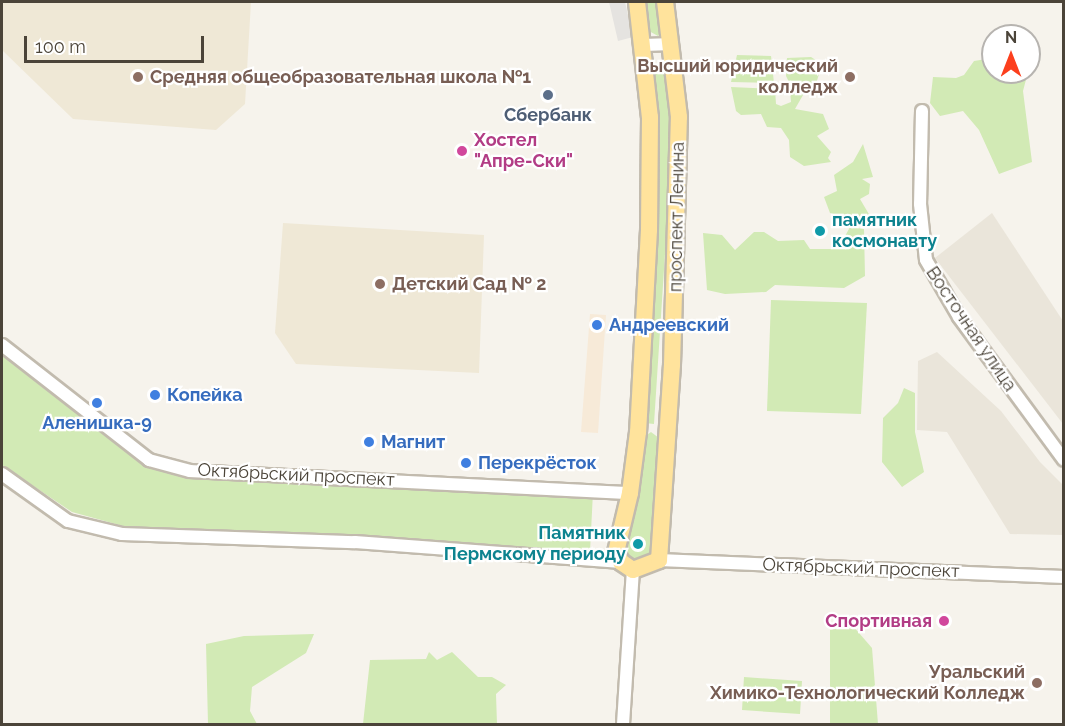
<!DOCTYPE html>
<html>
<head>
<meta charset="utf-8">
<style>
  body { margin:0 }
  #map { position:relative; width:1065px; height:726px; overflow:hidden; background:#f6f3ec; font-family:Raleway,sans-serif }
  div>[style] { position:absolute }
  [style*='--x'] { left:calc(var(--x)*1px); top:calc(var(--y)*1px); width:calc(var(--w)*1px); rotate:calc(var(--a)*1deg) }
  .residential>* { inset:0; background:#eae5da }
  .commercial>* { inset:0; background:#f7ead8 }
  .education>* { inset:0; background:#efe8d6 }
  .green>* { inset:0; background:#d2eab5 }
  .parking>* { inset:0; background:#e5e3e0 }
  .roads { filter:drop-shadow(2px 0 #c2bbae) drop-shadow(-2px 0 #c2bbae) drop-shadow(0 2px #c2bbae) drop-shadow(0 -2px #c2bbae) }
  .minor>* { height:12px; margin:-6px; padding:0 6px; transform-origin:6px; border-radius:6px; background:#fff }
  .major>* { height:16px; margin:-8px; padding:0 8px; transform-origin:8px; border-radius:8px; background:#ffe39c }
  .dots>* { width:16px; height:16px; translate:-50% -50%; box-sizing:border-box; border:3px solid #fff; border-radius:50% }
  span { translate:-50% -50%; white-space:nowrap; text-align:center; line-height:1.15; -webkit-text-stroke:4.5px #fff; paint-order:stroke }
  .education-label { font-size:18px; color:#785e54; font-weight:700 }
  .right { translate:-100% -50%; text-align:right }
  .left { translate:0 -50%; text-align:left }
  .service-label { font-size:18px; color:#4e5e75; font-weight:700 }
  .hotel-label { font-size:18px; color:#b23c85; font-weight:700 }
  .street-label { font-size:18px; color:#4b4439 }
  .culture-label { font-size:18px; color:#0d838f; font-weight:700 }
  .shop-label { font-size:18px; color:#366cbe; font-weight:700 }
  .frame { position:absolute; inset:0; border:3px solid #4b4439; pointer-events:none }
  .north { position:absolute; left:981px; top:24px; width:60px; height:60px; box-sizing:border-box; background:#fff; border:2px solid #b7b4b0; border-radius:50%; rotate:0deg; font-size:16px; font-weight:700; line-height:24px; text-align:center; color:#4b4439 }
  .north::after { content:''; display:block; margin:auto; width:21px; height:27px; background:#fc3f1d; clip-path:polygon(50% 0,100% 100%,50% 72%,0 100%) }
  .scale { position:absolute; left:24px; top:36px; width:180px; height:27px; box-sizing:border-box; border:3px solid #4b4439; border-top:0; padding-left:8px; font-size:18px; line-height:21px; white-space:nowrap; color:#4b4439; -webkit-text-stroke:4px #fff; paint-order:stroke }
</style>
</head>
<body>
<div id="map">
  <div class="residential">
    <i style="clip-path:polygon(992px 213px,1063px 321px,1063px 424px,935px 258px)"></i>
    <i style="clip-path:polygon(937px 352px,1001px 411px,1040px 462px,1063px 485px,1063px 535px,1010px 534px,947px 432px,917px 430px,918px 361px)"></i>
  </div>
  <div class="commercial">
    <i style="clip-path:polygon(590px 314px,606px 315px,598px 433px,581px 432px)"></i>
  </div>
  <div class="education">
    <i style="clip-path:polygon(2px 2px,251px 2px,245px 104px,216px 130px,73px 119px,2px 50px)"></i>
    <i style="clip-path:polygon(283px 223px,484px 235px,479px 373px,296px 364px,275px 333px)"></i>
  </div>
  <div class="green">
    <i style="clip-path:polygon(644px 2px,658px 2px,663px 32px,658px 36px,649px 31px)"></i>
    <i style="clip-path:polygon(737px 55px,771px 56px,774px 83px,731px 82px)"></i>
    <i style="clip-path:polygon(811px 57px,822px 64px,816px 84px,790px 84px,786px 76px,787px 58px)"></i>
    <i style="clip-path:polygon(993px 58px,993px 72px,1028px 72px,1023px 91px,1032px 162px,999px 174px,979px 130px,963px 111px,940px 116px,930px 103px,933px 77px,956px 78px,964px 75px,974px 61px)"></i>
    <i style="clip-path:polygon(661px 61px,669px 68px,672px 146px,654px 424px,645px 423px,656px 103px,653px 68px)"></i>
    <i style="clip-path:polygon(731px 87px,775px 89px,776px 104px,781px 106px,791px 102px,790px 90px,812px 91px,803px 95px,795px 109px,823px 114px,829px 129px,817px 136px,831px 152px,828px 158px,831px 162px,804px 166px,790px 157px,789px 140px,781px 128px,767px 127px,761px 114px,741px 115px,736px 111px)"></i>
    <i style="clip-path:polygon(863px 144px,873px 177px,862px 179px,870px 184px,869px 194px,860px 199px,870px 216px,845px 225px,837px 215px,830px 213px,824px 197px,837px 191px,834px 175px,853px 162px)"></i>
    <i style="clip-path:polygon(850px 227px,864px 229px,865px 276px,844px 288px,775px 285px,766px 292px,725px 294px,707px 290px,703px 233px,722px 235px,735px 250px,754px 232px,764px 232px,778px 241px,804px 240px,810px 249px,838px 249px)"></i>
    <i style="clip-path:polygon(771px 300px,867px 303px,861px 414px,767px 411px)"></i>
    <i style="clip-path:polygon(2px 348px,149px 464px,593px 492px,590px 552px,123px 526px,72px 512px,2px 465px)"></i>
    <i style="clip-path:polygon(904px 388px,915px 393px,915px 432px,924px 472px,902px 487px,882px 462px,883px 418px,898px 403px)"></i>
    <i style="clip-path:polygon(651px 432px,659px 438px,651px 552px,634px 562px,624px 554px,644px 437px)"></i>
    <i style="clip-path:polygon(853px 626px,872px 648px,878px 724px,830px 724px,830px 630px)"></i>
    <i style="clip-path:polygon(314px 634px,306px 653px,252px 687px,250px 711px,257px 724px,208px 724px,206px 644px,244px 636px)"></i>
    <i style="clip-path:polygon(429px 652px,437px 660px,452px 652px,478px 677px,492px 677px,506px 685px,496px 694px,497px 724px,363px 724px,370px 660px,426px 659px)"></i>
    <i style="clip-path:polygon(744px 677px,802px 681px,800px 714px,742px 710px)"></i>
  </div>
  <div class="parking">
    <i style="clip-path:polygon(609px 2px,625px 2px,633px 37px,618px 41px)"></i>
  </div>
  <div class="roads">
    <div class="minor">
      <i style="--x:644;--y:45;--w:28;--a:-2"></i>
      <i style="--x:922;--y:111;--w:93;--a:91.2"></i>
      <i style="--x:920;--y:204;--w:56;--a:83.9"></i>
      <i style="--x:926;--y:260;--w:66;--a:59.9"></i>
      <i style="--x:959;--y:317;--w:177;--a:53.7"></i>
      <i style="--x:2;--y:345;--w:187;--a:38"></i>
      <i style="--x:149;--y:460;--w:42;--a:15"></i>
      <i style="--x:190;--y:471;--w:441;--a:2.9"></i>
      <i style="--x:2;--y:474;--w:81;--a:35.5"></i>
      <i style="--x:68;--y:521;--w:56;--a:13.5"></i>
      <i style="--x:122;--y:534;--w:233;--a:2"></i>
      <i style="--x:355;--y:542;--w:267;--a:4.3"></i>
      <i style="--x:659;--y:560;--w:405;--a:2.4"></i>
      <i style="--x:623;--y:724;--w:154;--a:-86.3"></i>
    </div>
    <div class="major">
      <i style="--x:637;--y:2;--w:116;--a:83.6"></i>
      <i style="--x:650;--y:117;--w:113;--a:90.5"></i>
      <i style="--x:649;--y:230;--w:202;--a:93.1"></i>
      <i style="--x:638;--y:432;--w:62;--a:97.5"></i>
      <i style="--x:630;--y:493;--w:61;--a:103.3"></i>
      <i style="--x:616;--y:552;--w:11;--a:63"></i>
      <i style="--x:621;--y:562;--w:14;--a:34"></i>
      <i style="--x:633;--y:570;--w:28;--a:-21"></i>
      <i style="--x:659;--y:560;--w:195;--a:-86.2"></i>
      <i style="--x:672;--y:365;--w:248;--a:-88.4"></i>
      <i style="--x:679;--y:117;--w:116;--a:-96.9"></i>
    </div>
  </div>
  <div class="dots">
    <i style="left:138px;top:77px;background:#8d6e63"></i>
    <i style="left:850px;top:77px;background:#8d6e63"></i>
    <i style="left:548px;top:95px;background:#5c6f8a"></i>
    <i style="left:462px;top:151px;background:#d1479c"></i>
    <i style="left:820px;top:231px;background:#0f9aa8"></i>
    <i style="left:380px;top:284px;background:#8d6e63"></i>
    <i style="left:597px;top:325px;background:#3f7fe0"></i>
    <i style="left:155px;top:395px;background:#3f7fe0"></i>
    <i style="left:97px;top:403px;background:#3f7fe0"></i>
    <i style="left:369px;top:442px;background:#3f7fe0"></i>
    <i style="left:466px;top:463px;background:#3f7fe0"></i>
    <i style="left:638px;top:544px;background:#0f9aa8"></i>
    <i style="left:944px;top:621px;background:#d1479c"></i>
    <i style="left:1037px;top:683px;background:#8d6e63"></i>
  </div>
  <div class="education-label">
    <span class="right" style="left:838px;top:77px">Высший юридический<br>колледж</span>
    <span class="left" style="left:150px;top:77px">Средняя общеобразовательная школа №1</span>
    <span class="left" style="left:392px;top:284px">Детский Сад № 2</span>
    <span class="right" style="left:1025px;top:683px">Уральский<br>Химико-Технологический Колледж</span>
  </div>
  <div class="service-label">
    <span style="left:548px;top:115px">Сбербанк</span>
  </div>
  <div class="hotel-label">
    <span class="left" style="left:474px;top:151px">Хостел<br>"Апре-Ски"</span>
    <span class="right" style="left:932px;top:621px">Спортивная</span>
  </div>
  <div class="street-label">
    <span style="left:677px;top:217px;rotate:-89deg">проспект Ленина</span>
    <span style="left:971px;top:329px;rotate:56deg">Восточная улица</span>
    <span style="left:296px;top:475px;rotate:3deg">Октябрьский проспект</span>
    <span style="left:861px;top:568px;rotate:2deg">Октябрьский проспект</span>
  </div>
  <div class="culture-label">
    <span class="left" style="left:832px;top:231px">памятник<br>космонавту</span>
    <span class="right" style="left:626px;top:544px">Памятник<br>Пермскому периоду</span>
  </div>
  <div class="shop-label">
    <span class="left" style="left:609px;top:325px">Андреевский</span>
    <span class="left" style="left:167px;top:395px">Копейка</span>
    <span style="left:97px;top:423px">Аленишка-9</span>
    <span class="left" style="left:381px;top:442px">Магнит</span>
    <span class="left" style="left:478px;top:463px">Перекрёсток</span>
  </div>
  <div class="frame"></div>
  <div class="north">N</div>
  <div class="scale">100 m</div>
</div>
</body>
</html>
